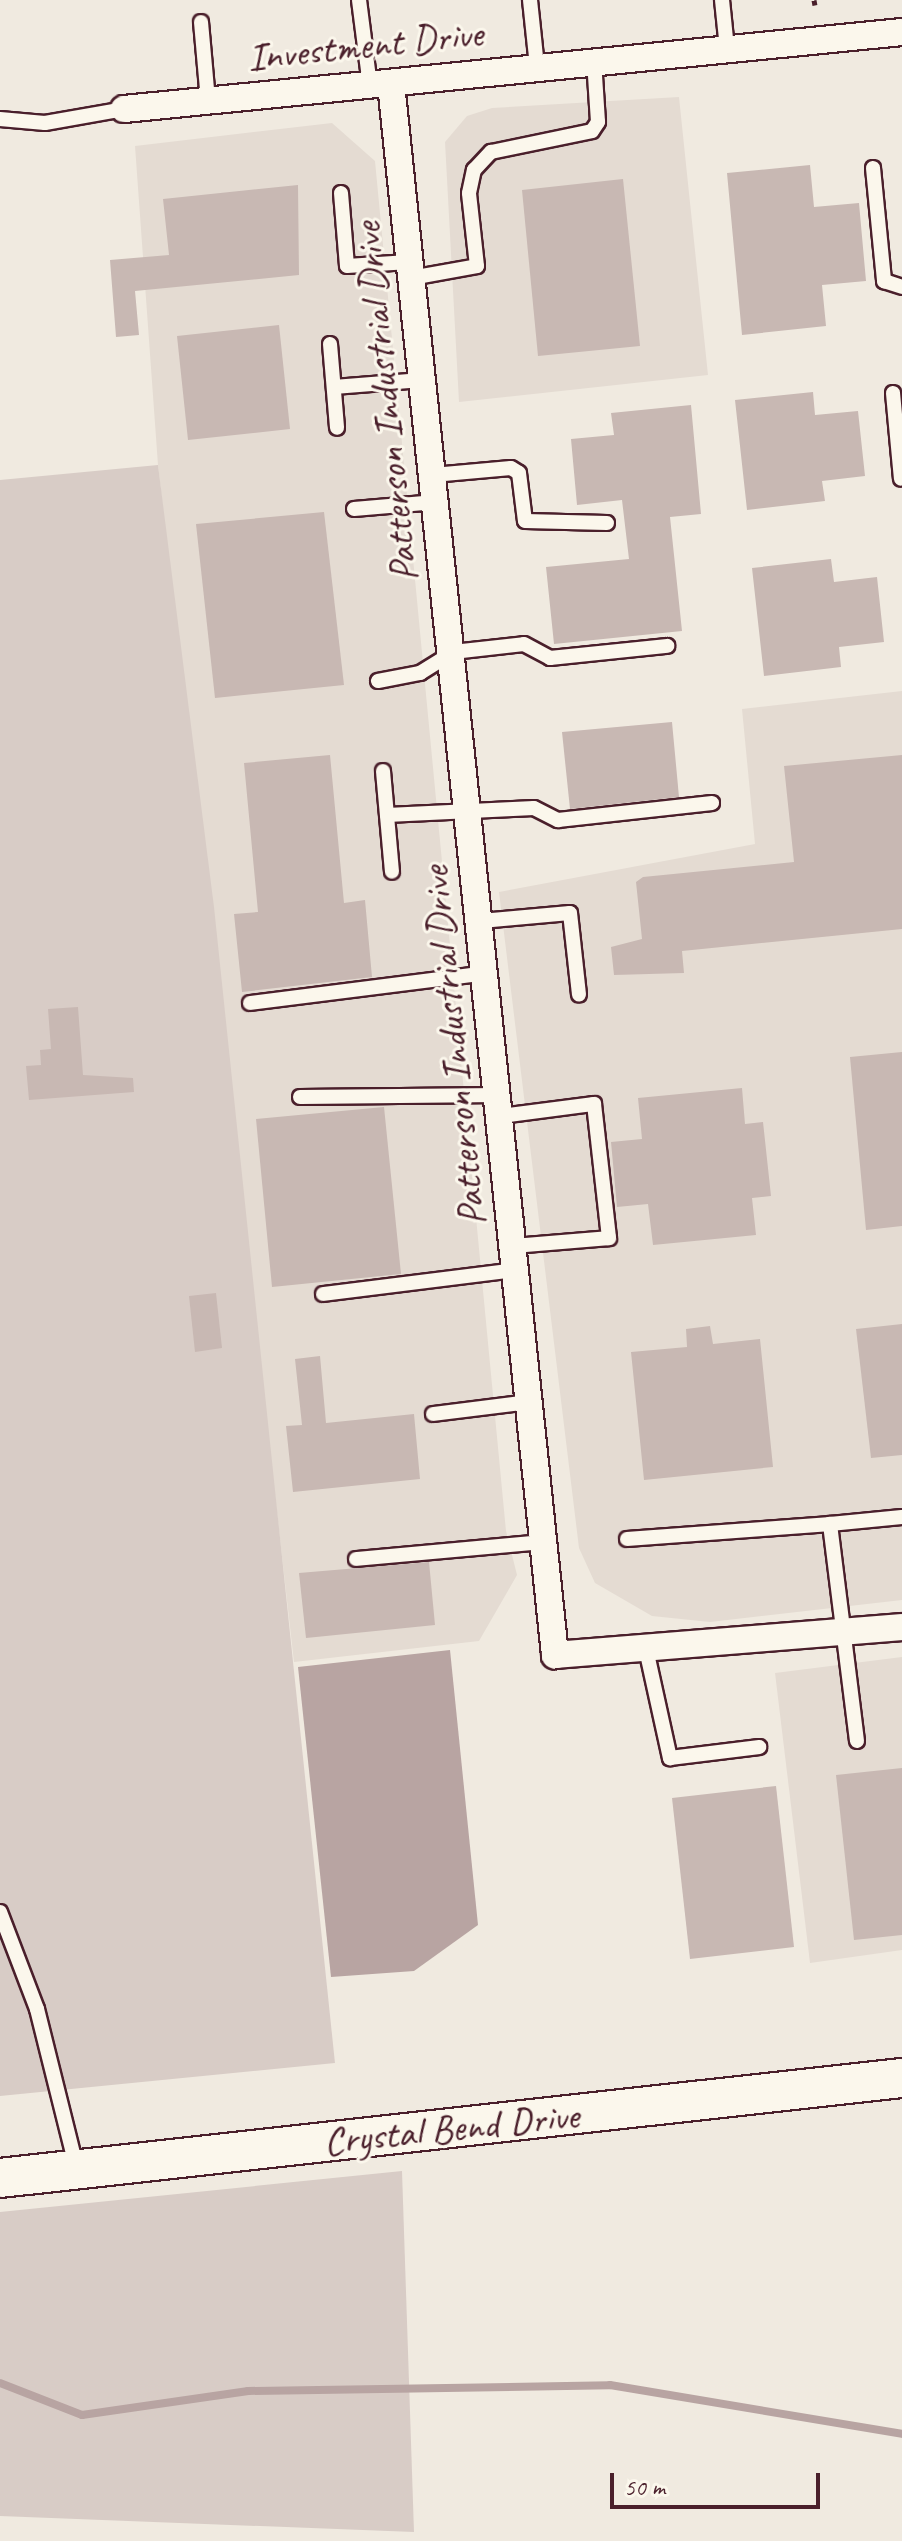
<!DOCTYPE html>
<html>
<head>
<meta charset="utf-8">
<style>
  body { margin:0 }
  #map { position:relative; width:902px; height:2541px; overflow:hidden; background:#f0eae0; font-family:Caveat,sans-serif }
  div>[style] { position:absolute }
  [style*='--x'] { left:calc(var(--x)*1px); top:calc(var(--y)*1px); width:calc(var(--w)*1px); rotate:calc(var(--a)*1deg) }
  .built>* { inset:0; background:#e4dbd2 }
  .green>* { inset:0; background:#d8ccc6 }
  .water>* { inset:0; background:#b8a4a2 }
  .stream>* { height:8px; margin:-4px; padding:0 4px; transform-origin:4px; border-radius:4px; background:#b8a4a2 }
  .building>* { inset:0; background:#c8b8b3 }
  .path>* { height:5px; margin-top:-2.5px; transform-origin:0; background:repeating-linear-gradient(90deg,#4a1f2b 0 8px,transparent 0 14px) }
  .roads { filter:drop-shadow(2px 0 #4a1f2b) drop-shadow(-2px 0 #4a1f2b) drop-shadow(0 2px #4a1f2b) drop-shadow(0 -2px #4a1f2b) }
  .lane>* { height:14px; margin:-7px; padding:0 7px; transform-origin:7px; border-radius:7px; background:#fbf7ec }
  .street>* { height:26px; margin:-13px; padding:0 13px; transform-origin:13px; border-radius:13px; background:#fbf7ec }
  .secondary>* { height:38px; margin:-19px; padding:0 19px; transform-origin:19px; border-radius:19px; background:#fbf7ec }
  span { translate:-50% -50%; white-space:nowrap; text-align:center; line-height:1.15; -webkit-text-stroke:6px #fbf7ec; paint-order:stroke }
  .street-label { font-size:40px; color:#4a1f2b }
  .scale { position:absolute; left:610px; top:2473px; width:210px; height:36px; box-sizing:border-box; border:4px solid #4a1f2b; border-top:0; padding-left:10px; font-size:24px; line-height:28px; white-space:nowrap; color:#4a1f2b; -webkit-text-stroke:6px #fbf7ec; paint-order:stroke }
</style>
</head>
<body>
<div id="map">
  <div class="built">
    <i style="clip-path:polygon(679px 97px,708px 375px,459px 402px,445px 142px,467px 116px,492px 108px)"></i>
    <i style="clip-path:polygon(332px 123px,375px 161px,506px 1531px,517px 1575px,479px 1641px,294px 1662px,158px 465px,135px 146px)"></i>
    <i style="clip-path:polygon(902px 691px,902px 1600px,710px 1622px,652px 1616px,595px 1583px,579px 1548px,499px 892px,755px 844px,742px 709px)"></i>
    <i style="clip-path:polygon(902px 1657px,902px 1950px,810px 1963px,775px 1673px)"></i>
  </div>
  <div class="green">
    <i style="clip-path:polygon(158px 465px,214px 907px,335px 2063px,0 2096px,0 480px)"></i>
    <i style="clip-path:polygon(402px 2171px,414px 2532px,0 2516px,0 2212px)"></i>
  </div>
  <div class="water">
    <i style="clip-path:polygon(450px 1650px,478px 1925px,414px 1971px,331px 1977px,298px 1667px)"></i>
  </div>
  <div class="stream">
    <i style="--x:0;--y:2383;--w:88;--a:21.3"></i>
    <i style="--x:82;--y:2415;--w:168;--a:-8.2"></i>
    <i style="--x:248;--y:2391;--w:362;--a:-0.9"></i>
    <i style="--x:610;--y:2385;--w:296;--a:9.5"></i>
  </div>
  <div class="building">
    <i style="clip-path:polygon(810px 165px,814px 207px,859px 203px,866px 281px,822px 285px,826px 326px,742px 335px,727px 173px)"></i>
    <i style="clip-path:polygon(623px 179px,640px 346px,538px 356px,522px 190px)"></i>
    <i style="clip-path:polygon(298px 185px,299px 275px,135px 291px,139px 335px,116px 337px,110px 260px,169px 255px,163px 199px)"></i>
    <i style="clip-path:polygon(279px 325px,290px 429px,188px 440px,177px 336px)"></i>
    <i style="clip-path:polygon(813px 392px,815px 415px,858px 411px,865px 476px,822px 481px,825px 501px,747px 510px,735px 400px)"></i>
    <i style="clip-path:polygon(691px 405px,701px 514px,670px 517px,682px 631px,554px 644px,546px 567px,629px 559px,622px 500px,577px 505px,571px 439px,614px 435px,611px 413px)"></i>
    <i style="clip-path:polygon(324px 512px,344px 685px,215px 698px,196px 524px)"></i>
    <i style="clip-path:polygon(831px 559px,834px 582px,877px 577px,884px 642px,839px 647px,841px 667px,764px 676px,752px 568px)"></i>
    <i style="clip-path:polygon(672px 722px,679px 797px,570px 809px,562px 732px)"></i>
    <i style="clip-path:polygon(330px 755px,344px 903px,365px 900px,372px 977px,242px 992px,234px 914px,258px 912px,244px 763px)"></i>
    <i style="clip-path:polygon(902px 755px,902px 929px,682px 951px,684px 973px,614px 975px,611px 947px,642px 939px,636px 882px,643px 877px,794px 862px,784px 766px)"></i>
    <i style="clip-path:polygon(78px 1007px,83px 1075px,133px 1078px,134px 1092px,29px 1100px,26px 1066px,41px 1065px,40px 1050px,51px 1049px,48px 1009px)"></i>
    <i style="clip-path:polygon(902px 1052px,902px 1226px,866px 1230px,850px 1057px)"></i>
    <i style="clip-path:polygon(742px 1088px,745px 1124px,763px 1122px,771px 1196px,752px 1198px,756px 1235px,653px 1245px,648px 1204px,617px 1207px,611px 1142px,642px 1139px,638px 1098px)"></i>
    <i style="clip-path:polygon(384px 1107px,401px 1274px,272px 1287px,256px 1119px)"></i>
    <i style="clip-path:polygon(216px 1293px,222px 1348px,195px 1352px,189px 1296px)"></i>
    <i style="clip-path:polygon(902px 1324px,902px 1455px,871px 1458px,856px 1329px)"></i>
    <i style="clip-path:polygon(710px 1326px,713px 1344px,760px 1339px,773px 1467px,644px 1480px,631px 1352px,687px 1347px,686px 1329px)"></i>
    <i style="clip-path:polygon(320px 1356px,326px 1423px,414px 1414px,420px 1479px,293px 1492px,286px 1426px,302px 1425px,295px 1359px)"></i>
    <i style="clip-path:polygon(429px 1562px,435px 1625px,306px 1638px,299px 1573px)"></i>
    <i style="clip-path:polygon(902px 1768px,902px 1935px,854px 1940px,836px 1775px)"></i>
    <i style="clip-path:polygon(776px 1786px,794px 1947px,690px 1959px,672px 1798px)"></i>
  </div>
  <div class="path">
    <i style="--x:814;--y:0;--w:5;--a:79"></i>
  </div>
  <div class="roads">
    <div class="lane">
      <i style="--x:359;--y:0;--w:87;--a:82.7"></i>
      <i style="--x:530;--y:0;--w:67;--a:84"></i>
      <i style="--x:722;--y:0;--w:48;--a:84.1"></i>
      <i style="--x:201;--y:22;--w:79;--a:84.9"></i>
      <i style="--x:0;--y:119;--w:45;--a:5.1"></i>
      <i style="--x:45;--y:123;--w:80;--a:-10"></i>
      <i style="--x:873;--y:168;--w:114;--a:84.4"></i>
      <i style="--x:884;--y:281;--w:19;--a:18"></i>
      <i style="--x:341;--y:193;--w:73;--a:85.3"></i>
      <i style="--x:347;--y:266;--w:62;--a:-3.7"></i>
      <i style="--x:411;--y:278;--w:67;--a:-10.3"></i>
      <i style="--x:477;--y:266;--w:73;--a:-96.3"></i>
      <i style="--x:469;--y:193;--w:24;--a:-78"></i>
      <i style="--x:474;--y:170;--w:25;--a:-47"></i>
      <i style="--x:491;--y:152;--w:103;--a:-11.7"></i>
      <i style="--x:592;--y:131;--w:11;--a:-56"></i>
      <i style="--x:598;--y:122;--w:62;--a:-93.7"></i>
      <i style="--x:330;--y:344;--w:84;--a:85.2"></i>
      <i style="--x:334;--y:387;--w:88;--a:-4.5"></i>
      <i style="--x:893;--y:393;--w:86;--a:84.7"></i>
      <i style="--x:433;--y:475;--w:78;--a:-5.1"></i>
      <i style="--x:511;--y:468;--w:9;--a:32"></i>
      <i style="--x:519;--y:473;--w:48;--a:82.9"></i>
      <i style="--x:525;--y:521;--w:82;--a:1.4"></i>
      <i style="--x:354;--y:509;--w:82;--a:-4.9"></i>
      <i style="--x:378;--y:681;--w:43;--a:-10.8"></i>
      <i style="--x:420;--y:673;--w:39;--a:-32"></i>
      <i style="--x:453;--y:652;--w:71;--a:-6.4"></i>
      <i style="--x:524;--y:644;--w:30;--a:28"></i>
      <i style="--x:550;--y:658;--w:118;--a:-5.9"></i>
      <i style="--x:383;--y:771;--w:101;--a:84.9"></i>
      <i style="--x:387;--y:815;--w:147;--a:-2.7"></i>
      <i style="--x:534;--y:808;--w:27;--a:27"></i>
      <i style="--x:558;--y:820;--w:155;--a:-6.3"></i>
      <i style="--x:481;--y:921;--w:89;--a:-5.1"></i>
      <i style="--x:570;--y:913;--w:82;--a:83.7"></i>
      <i style="--x:250;--y:1003;--w:238;--a:-7.2"></i>
      <i style="--x:300;--y:1097;--w:199;--a:-0.6"></i>
      <i style="--x:501;--y:1116;--w:94;--a:-7.4"></i>
      <i style="--x:594;--y:1104;--w:135;--a:83.6"></i>
      <i style="--x:609;--y:1238;--w:95;--a:175.2"></i>
      <i style="--x:323;--y:1294;--w:194;--a:-7.1"></i>
      <i style="--x:433;--y:1414;--w:98;--a:-7.1"></i>
      <i style="--x:627;--y:1539;--w:204;--a:-4.2"></i>
      <i style="--x:356;--y:1559;--w:189;--a:-5.2"></i>
      <i style="--x:646;--y:1649;--w:112;--a:77.6"></i>
      <i style="--x:670;--y:1758;--w:90;--a:-7"></i>
      <i style="--x:857;--y:1741;--w:219;--a:-97.1"></i>
      <i style="--x:830;--y:1524;--w:72;--a:-5.6"></i>
      <i style="--x:0;--y:1912;--w:104;--a:69.1"></i>
      <i style="--x:37;--y:2009;--w:165;--a:76"></i>
    </div>
    <div class="street">
      <i style="--x:391;--y:84;--w:1580;--a:84.04"></i>
      <i style="--x:555;--y:1655;--w:348;--a:-4.6"></i>
      <i style="--x:124;--y:109;--w:782;--a:-5.65"></i>
    </div>
    <div class="secondary">
      <i style="--x:0;--y:2178;--w:908;--a:-6.33"></i>
    </div>
  </div>
  <div class="street-label">
    <span style="left:365px;top:45px;rotate:-6deg">Investment Drive</span>
    <span style="left:385px;top:402px;rotate:-96deg">Patterson Industrial Drive</span>
    <span style="left:453px;top:1046px;rotate:-96deg">Patterson Industrial Drive</span>
    <span style="left:451px;top:2128px;rotate:-6deg">Crystal Bend Drive</span>
  </div>
  <div class="scale">50 m</div>
</div>
</body>
</html>
